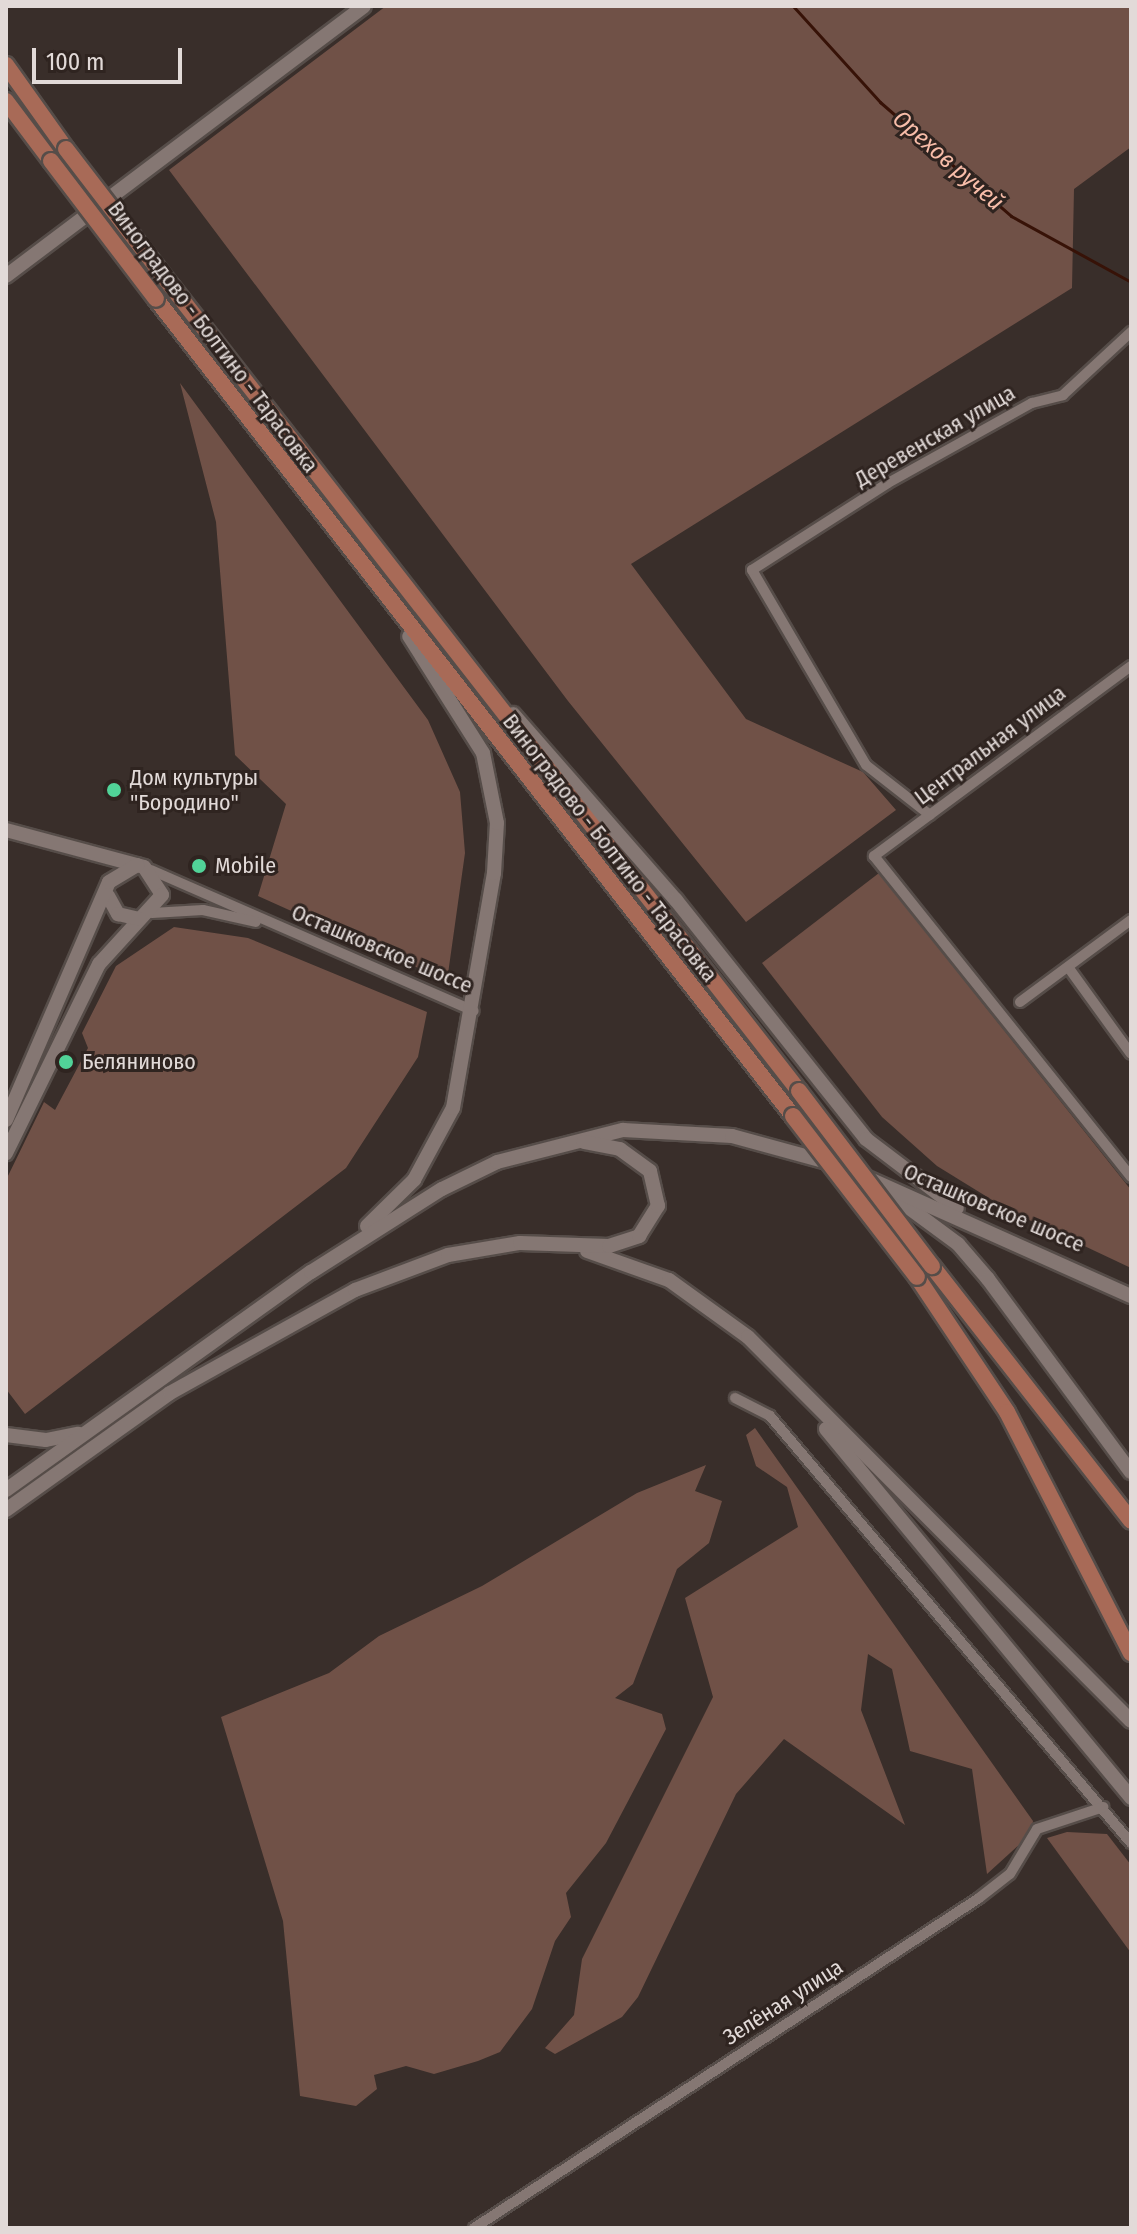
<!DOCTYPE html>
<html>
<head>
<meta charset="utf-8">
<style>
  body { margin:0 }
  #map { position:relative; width:1137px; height:2234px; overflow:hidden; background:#392e2a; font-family:"Fira Sans Condensed",sans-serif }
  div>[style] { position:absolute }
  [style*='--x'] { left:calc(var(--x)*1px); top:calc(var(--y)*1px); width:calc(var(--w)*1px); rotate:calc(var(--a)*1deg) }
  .green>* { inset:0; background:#705147 }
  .stream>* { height:3px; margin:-1.5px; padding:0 1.5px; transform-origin:1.5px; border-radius:1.5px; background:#371207 }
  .roads { filter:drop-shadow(2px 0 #564d49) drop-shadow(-2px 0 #564d49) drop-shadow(0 2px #564d49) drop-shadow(0 -2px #564d49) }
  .street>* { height:10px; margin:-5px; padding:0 5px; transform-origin:5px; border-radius:5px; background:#857773 }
  .secondary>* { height:14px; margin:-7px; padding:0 7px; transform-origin:7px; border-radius:7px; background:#857773 }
  .primary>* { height:16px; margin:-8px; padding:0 8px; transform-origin:8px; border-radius:8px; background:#a86a57 }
  .bridges { filter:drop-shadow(2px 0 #564d49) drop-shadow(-2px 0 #564d49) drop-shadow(0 2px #564d49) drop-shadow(0 -2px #564d49) }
  .primary-bridge>* { height:16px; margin:-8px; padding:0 8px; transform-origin:8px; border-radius:8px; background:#a86a57 }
  .dots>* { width:22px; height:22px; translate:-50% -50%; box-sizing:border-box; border:4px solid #2f2420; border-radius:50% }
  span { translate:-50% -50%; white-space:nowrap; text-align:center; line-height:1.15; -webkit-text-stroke:6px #2f2420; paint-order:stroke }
  .street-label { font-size:22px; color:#e2dad8 }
  .poi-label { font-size:22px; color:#e2dad8 }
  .left { translate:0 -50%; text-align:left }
  .water-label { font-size:24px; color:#f8bda9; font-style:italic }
  .frame { position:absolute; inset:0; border:8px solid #e2dad8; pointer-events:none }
  .scale { position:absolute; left:32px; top:48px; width:150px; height:36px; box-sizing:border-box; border:4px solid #e2dad8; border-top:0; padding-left:10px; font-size:24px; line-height:28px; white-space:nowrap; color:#e2dad8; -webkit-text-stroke:6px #2f2420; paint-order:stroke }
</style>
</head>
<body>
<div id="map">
  <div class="green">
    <i style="clip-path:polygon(386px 6px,1131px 6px,1131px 147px,1074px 189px,1072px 288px,631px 564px,746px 719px,863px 772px,896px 810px,746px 922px,568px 701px,169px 170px)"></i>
    <i style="clip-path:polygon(180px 383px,428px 720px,460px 792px,465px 853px,447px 981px,258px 896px,286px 804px,235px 755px,216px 522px)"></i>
    <i style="clip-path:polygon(879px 873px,1131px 1190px,1131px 1268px,1010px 1211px,937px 1166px,882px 1117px,762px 963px)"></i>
    <i style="clip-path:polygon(174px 927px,248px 938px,427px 1012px,418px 1057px,346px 1168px,25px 1414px,6px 1389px,6px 1180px,44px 1102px,55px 1110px,88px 1048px,82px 1033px,116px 966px)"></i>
    <i style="clip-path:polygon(755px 1428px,1033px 1821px,1031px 1834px,987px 1874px,972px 1769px,910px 1751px,892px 1669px,868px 1654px,861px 1710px,905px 1825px,784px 1739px,736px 1794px,638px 1997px,622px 2017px,555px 2054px,545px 2048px,574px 2015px,582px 1959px,713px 1697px,685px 1598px,798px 1527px,787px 1487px,756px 1466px,746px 1435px)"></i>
    <i style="clip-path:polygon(706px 1465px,695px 1491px,722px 1501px,709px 1543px,677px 1569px,633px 1684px,615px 1698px,662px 1714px,666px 1729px,606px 1843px,566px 1893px,571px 1917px,555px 1941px,532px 2009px,500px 2052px,478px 2061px,434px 2074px,406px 2066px,374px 2075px,377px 2089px,356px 2106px,300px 2096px,283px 1921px,221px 1717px,329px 1673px,379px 1636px,482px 1586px,637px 1493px)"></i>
    <i style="clip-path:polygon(1067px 1832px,1107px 1834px,1131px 1865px,1131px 1953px,1047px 1838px)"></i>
  </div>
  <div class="stream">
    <i style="--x:793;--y:6;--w:130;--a:47.8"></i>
    <i style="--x:880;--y:102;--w:174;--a:41"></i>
    <i style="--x:1011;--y:216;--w:137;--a:28.8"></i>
  </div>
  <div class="roads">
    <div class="street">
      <i style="--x:1131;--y:666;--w:320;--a:143.5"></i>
      <i style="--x:874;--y:856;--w:411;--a:51.3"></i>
      <i style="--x:930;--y:815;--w:81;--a:-142"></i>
      <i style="--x:866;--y:765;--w:226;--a:-120.3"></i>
      <i style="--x:752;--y:570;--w:161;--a:-32.6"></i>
      <i style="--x:888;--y:483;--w:165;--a:-29.1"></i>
      <i style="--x:1032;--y:403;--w:32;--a:-14"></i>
      <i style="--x:1063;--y:395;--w:93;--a:-42.8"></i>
      <i style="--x:151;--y:870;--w:352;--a:23.6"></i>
      <i style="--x:152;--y:913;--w:51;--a:-3.4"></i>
      <i style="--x:203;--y:910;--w:54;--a:12.8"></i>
      <i style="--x:1068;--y:967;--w:107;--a:54.1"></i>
      <i style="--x:1020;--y:1002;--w:138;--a:-36.5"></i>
      <i style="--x:735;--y:1398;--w:39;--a:27"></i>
      <i style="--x:770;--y:1416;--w:559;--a:49.79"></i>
      <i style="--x:474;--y:2228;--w:603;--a:-33.16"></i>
      <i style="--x:979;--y:1898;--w:39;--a:-38"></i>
      <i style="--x:1010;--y:1874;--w:52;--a:-59"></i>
      <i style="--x:1037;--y:1829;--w:70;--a:-18.4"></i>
    </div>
    <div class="secondary">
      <i style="--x:6;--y:276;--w:448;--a:-37"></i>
      <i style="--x:513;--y:714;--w:247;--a:48.8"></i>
      <i style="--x:676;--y:900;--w:305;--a:51.5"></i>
      <i style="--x:866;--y:1139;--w:114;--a:37.2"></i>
      <i style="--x:6;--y:830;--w:143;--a:15"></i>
      <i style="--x:144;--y:867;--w:33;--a:57"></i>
      <i style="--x:162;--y:895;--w:93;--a:132.4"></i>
      <i style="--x:99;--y:964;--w:211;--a:116.2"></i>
      <i style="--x:108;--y:896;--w:21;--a:61"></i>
      <i style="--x:118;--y:914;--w:22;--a:13"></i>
      <i style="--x:6;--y:1120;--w:259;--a:-66.6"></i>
      <i style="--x:109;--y:882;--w:33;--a:-31"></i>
      <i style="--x:893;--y:1196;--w:81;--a:36.4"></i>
      <i style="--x:958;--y:1244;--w:46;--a:49.4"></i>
      <i style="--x:988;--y:1279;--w:240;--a:53.5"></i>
      <i style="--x:367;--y:1226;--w:66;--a:-44.4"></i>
      <i style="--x:414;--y:1180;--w:82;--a:-61.6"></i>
      <i style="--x:453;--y:1108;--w:239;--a:-80.1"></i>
      <i style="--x:494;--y:873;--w:50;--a:-86.6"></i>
      <i style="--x:497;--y:823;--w:71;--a:-101.3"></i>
      <i style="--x:483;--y:753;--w:138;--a:-122.3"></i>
      <i style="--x:587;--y:1251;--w:87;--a:19.5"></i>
      <i style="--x:669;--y:1280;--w:97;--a:35.8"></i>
      <i style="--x:748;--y:1337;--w:542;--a:45.07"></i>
      <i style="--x:826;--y:1429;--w:479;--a:50.4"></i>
      <i style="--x:6;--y:1435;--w:40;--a:7.1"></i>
      <i style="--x:46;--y:1440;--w:33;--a:-11"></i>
      <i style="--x:6;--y:1490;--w:375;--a:-35.6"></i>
      <i style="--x:311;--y:1272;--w:155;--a:-32.4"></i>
      <i style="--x:442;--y:1189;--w:61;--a:-26.1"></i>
      <i style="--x:497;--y:1162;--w:130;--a:-14.3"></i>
      <i style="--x:623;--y:1130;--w:109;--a:3.2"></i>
      <i style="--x:732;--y:1136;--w:110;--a:15.3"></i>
      <i style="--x:838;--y:1165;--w:321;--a:24.1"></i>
      <i style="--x:6;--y:1510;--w:201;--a:-35.5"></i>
      <i style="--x:170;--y:1393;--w:212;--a:-29.1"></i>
      <i style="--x:355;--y:1290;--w:99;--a:-20.6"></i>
      <i style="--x:448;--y:1255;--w:73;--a:-9.5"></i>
      <i style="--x:520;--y:1243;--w:89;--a:1.9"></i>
      <i style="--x:609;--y:1246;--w:32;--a:-18"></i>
      <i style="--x:639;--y:1236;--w:36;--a:-58"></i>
      <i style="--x:658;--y:1206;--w:36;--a:-103"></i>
      <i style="--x:650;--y:1171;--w:37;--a:-144"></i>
      <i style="--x:620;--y:1149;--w:37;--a:-169"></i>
    </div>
    <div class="primary">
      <i style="--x:6;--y:65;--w:103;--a:54.5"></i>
      <i style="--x:6;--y:101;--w:75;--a:53.1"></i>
      <i style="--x:172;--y:287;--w:1020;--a:52.05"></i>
      <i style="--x:156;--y:299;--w:1036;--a:52.06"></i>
      <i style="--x:932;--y:1266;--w:323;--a:52"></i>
      <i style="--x:917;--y:1277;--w:162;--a:56.3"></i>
      <i style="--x:1007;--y:1412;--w:271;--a:62.8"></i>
    </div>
  </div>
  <div class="bridges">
    <div class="primary-bridge">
      <i style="--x:66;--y:149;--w:174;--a:52.5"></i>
      <i style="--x:51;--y:161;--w:173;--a:52.7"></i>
      <i style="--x:799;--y:1091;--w:220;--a:52.8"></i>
      <i style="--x:793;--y:1116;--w:203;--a:52.4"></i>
    </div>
  </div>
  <div class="dots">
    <i style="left:114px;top:790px;background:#51d398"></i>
    <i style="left:199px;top:866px;background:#51d398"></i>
    <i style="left:66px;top:1062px;background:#51d398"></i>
  </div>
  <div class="street-label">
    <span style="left:213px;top:337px;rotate:53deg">Виноградово - Болтино - Тарасовка</span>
    <span style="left:935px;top:436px;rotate:-30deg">Деревенская улица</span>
    <span style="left:990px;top:745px;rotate:-37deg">Центральная улица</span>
    <span style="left:610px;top:848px;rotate:52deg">Виноградово - Болтино - Тарасовка</span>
    <span style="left:382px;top:949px;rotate:23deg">Осташковское шоссе</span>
    <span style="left:994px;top:1208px;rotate:23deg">Осташковское шоссе</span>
    <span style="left:783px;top:2002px;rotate:-33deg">Зелёная улица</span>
  </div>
  <div class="poi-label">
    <span class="left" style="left:130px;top:790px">Дом культуры<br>"Бородино"</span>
    <span class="left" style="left:215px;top:866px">Mobile</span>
    <span class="left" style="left:82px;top:1062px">Беляниново</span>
  </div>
  <div class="water-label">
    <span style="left:948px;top:161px;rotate:41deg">Орехов ручей</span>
  </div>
  <div class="frame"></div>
  <div class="scale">100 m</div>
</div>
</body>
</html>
